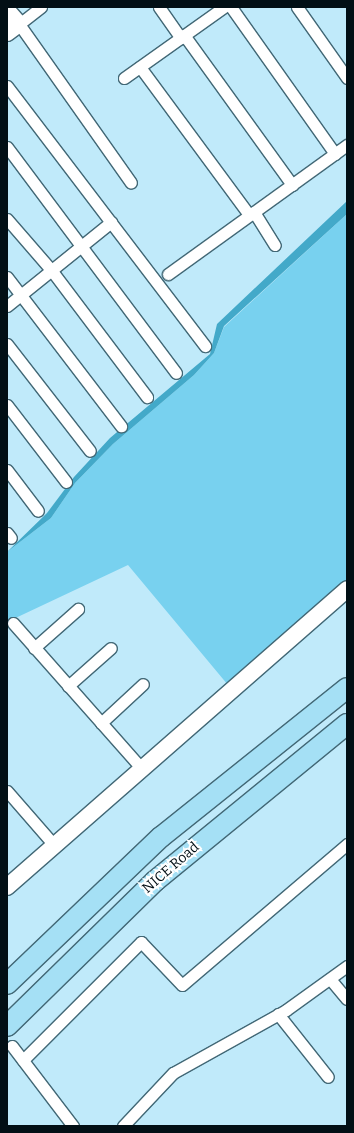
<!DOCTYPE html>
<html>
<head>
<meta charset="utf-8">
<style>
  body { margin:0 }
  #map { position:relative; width:354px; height:1133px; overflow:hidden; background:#c0eafa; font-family:Bitter,serif }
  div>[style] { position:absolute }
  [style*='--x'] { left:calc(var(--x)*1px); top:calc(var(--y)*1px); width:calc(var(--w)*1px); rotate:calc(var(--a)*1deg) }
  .green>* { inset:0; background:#78d1ef }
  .water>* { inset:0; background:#43a9c9 }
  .roads { filter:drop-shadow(1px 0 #426876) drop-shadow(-1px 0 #426876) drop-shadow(0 1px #426876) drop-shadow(0 -1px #426876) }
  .street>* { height:11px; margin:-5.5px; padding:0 5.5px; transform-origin:5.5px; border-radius:5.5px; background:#fff }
  .secondary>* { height:16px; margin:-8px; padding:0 8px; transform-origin:8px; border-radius:8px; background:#fff }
  .highway>* { height:20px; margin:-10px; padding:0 10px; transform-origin:10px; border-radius:10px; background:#a5e0f5 }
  span { translate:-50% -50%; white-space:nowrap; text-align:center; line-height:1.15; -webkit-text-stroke:4px #fff; paint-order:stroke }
  .street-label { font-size:14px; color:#020f15 }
  .frame { position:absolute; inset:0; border:8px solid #020f15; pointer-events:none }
</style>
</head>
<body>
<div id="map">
  <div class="green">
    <i style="clip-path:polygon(347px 214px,347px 582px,228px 685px,128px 565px,7px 622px,7px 552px,51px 518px,75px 483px,113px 444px,194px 375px,214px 353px,224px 327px)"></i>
  </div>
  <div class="water">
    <i style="clip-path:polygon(347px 201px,347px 214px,224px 326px,214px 353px,194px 375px,113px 444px,75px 483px,51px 518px,7px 552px,47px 513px,74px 477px,110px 438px,210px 354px,217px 324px)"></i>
  </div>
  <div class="roads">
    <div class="street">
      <i style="--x:41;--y:7;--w:28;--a:142"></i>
      <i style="--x:19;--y:24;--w:194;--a:54.8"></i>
      <i style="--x:159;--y:7;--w:38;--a:55"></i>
      <i style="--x:231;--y:7;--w:180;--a:54.7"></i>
      <i style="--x:297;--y:7;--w:87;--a:54.8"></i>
      <i style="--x:184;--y:35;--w:185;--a:54.2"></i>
      <i style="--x:140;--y:67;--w:184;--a:53.6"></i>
      <i style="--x:124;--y:78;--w:123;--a:-35.4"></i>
      <i style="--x:7;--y:86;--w:327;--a:52.7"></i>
      <i style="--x:7;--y:147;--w:282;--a:53.2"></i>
      <i style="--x:254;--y:212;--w:39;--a:58"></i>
      <i style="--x:7;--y:219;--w:69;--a:49.1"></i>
      <i style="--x:52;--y:271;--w:158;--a:53"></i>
      <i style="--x:168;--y:274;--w:221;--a:-35.8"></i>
      <i style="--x:7;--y:277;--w:188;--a:52.6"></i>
      <i style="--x:7;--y:306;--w:134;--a:-38.9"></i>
      <i style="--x:7;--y:344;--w:135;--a:52.2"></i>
      <i style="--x:7;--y:405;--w:97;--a:52.5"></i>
      <i style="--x:7;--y:470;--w:51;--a:52.9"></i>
      <i style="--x:7;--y:533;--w:6;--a:51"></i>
      <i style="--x:13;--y:623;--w:195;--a:48.5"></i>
      <i style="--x:34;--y:648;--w:59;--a:-41.6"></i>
      <i style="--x:68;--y:686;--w:57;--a:-41.5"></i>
      <i style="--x:101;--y:723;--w:57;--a:-42.9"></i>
      <i style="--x:7;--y:791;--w:73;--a:48.9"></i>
      <i style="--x:330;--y:979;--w:26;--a:50"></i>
      <i style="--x:278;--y:1014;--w:80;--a:51.6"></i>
      <i style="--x:12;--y:1046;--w:101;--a:52.7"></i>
      <i style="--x:23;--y:1060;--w:167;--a:-45"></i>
      <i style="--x:141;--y:942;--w:59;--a:46.4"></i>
      <i style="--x:182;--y:985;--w:217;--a:-40.5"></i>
      <i style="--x:123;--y:1126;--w:73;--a:-46.7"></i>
      <i style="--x:173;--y:1073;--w:129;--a:-29.1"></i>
      <i style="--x:286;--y:1010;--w:75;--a:-35.8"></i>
    </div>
    <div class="secondary">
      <i style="--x:7;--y:10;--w:18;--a:49"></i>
      <i style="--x:19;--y:24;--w:15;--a:143"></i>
      <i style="--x:7;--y:887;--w:452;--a:-41.2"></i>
    </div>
    <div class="highway">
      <i style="--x:7;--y:984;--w:213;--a:-43.7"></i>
      <i style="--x:161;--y:837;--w:238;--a:-38.7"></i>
      <i style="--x:7;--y:1026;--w:207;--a:-44.4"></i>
      <i style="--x:155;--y:881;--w:248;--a:-39.3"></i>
    </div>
  </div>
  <div class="street-label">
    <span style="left:171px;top:868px;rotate:-41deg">NICE Road</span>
  </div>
  <div class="frame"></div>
</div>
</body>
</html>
